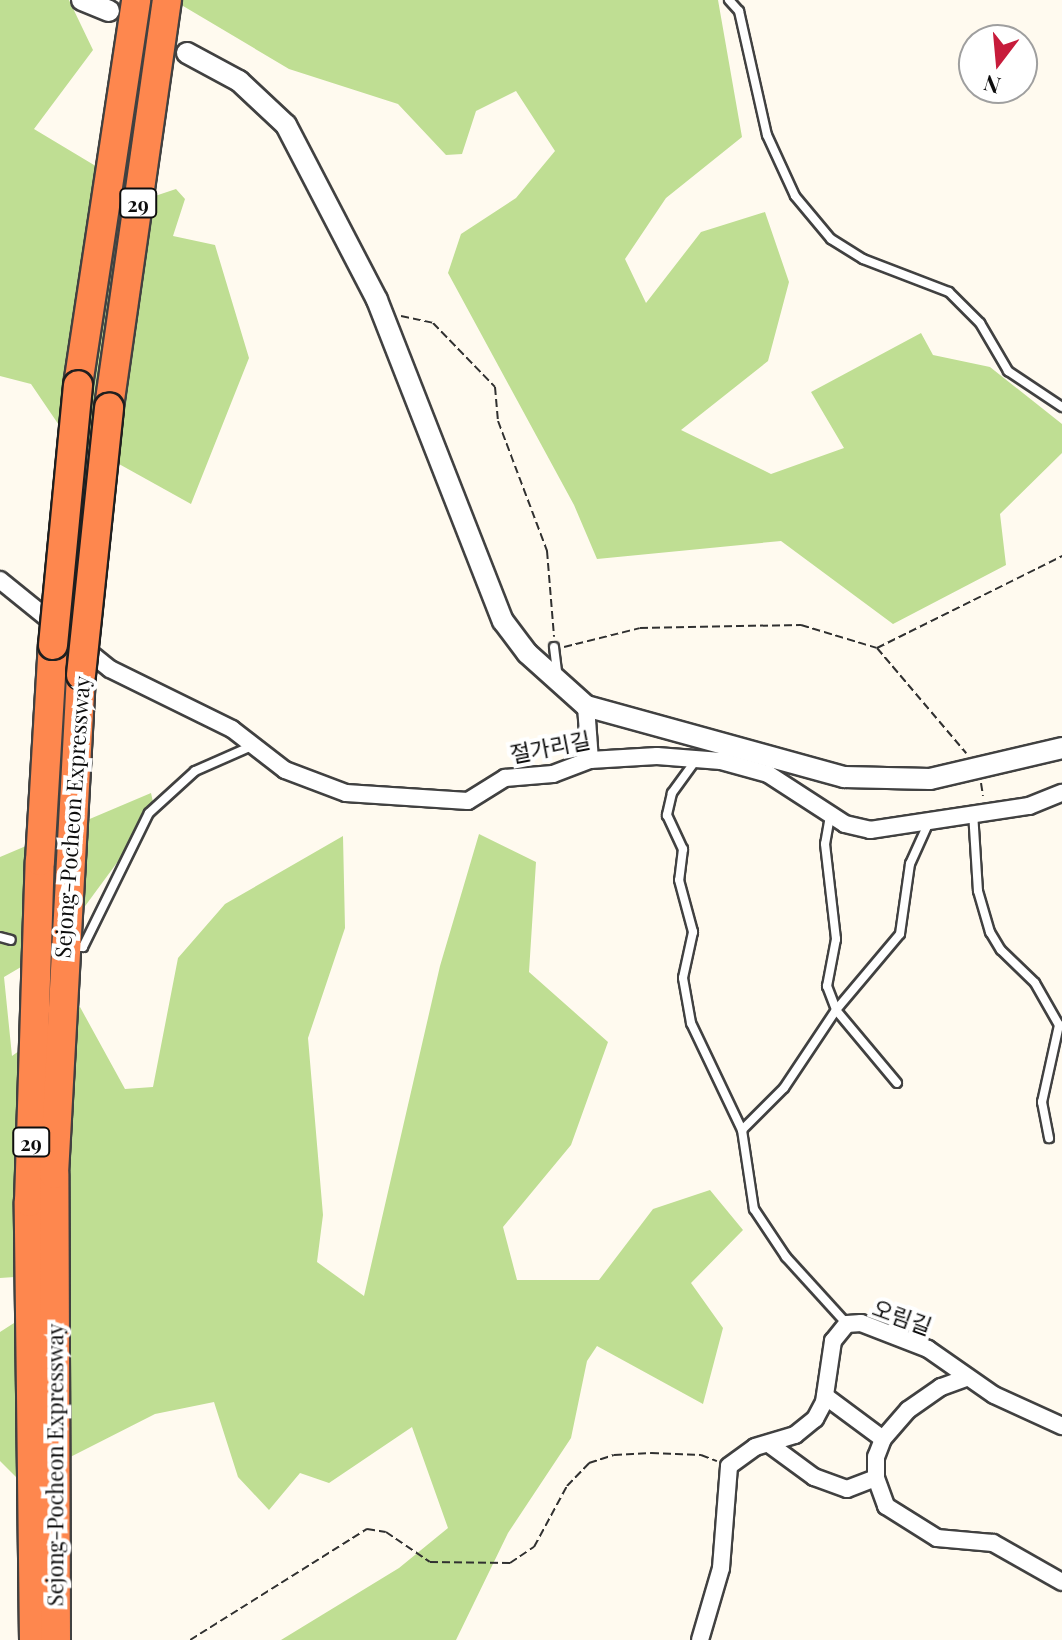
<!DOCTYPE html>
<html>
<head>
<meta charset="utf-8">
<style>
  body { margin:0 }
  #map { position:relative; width:1062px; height:1640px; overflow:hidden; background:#fffaef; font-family:"Playfair Display","Noto Sans KR",serif }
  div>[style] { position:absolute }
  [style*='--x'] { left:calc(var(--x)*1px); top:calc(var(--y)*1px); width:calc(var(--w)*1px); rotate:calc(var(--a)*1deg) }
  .forest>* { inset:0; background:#bfde93 }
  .path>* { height:2px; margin-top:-1px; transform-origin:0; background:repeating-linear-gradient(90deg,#303030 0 8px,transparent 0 12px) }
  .roads { filter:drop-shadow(2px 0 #414141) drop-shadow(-2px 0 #414141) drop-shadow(0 2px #414141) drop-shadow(0 -2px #414141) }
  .service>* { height:8px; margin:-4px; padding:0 4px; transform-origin:4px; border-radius:4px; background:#fff }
  .minor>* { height:16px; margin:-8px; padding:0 8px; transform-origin:8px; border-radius:8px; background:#fff }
  .tertiary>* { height:20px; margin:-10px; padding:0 10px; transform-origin:10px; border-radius:10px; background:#fff }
  .motorway>* { height:28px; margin:-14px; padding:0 14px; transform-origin:14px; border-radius:14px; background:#fe874e }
  .bridges { filter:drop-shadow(2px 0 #1f1f1f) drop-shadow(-2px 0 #1f1f1f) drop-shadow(0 2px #1f1f1f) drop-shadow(0 -2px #1f1f1f) }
  .motorway-bridge>* { height:28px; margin:-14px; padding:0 14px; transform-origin:14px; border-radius:14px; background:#fe874e }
  span { translate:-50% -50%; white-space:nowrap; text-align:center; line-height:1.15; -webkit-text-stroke:8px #fff; paint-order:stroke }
  .shield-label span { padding:2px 6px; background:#fff; border:2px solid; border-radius:6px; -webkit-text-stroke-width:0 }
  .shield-label { font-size:20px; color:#0e0e0e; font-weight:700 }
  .street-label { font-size:22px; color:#0e0e0e }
  .north { position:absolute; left:958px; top:24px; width:80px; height:80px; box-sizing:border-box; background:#fff; border:2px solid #9f9f9f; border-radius:50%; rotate:196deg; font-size:22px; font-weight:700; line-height:32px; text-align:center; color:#0e0e0e }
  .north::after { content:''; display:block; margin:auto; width:28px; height:36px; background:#c71c3b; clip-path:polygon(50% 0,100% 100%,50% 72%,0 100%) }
</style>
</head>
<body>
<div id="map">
  <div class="forest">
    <i style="clip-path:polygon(0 0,69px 0,93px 50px,34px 129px,109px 174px,134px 203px,176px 189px,185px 199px,173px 236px,215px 245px,249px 358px,191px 504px,65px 434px,31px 384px,0 376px)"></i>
    <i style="clip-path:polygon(173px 0,718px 0,742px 137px,666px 198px,625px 259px,646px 303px,701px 232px,765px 212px,789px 282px,768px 361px,681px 430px,771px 474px,844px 448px,811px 392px,921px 333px,933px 355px,990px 367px,1062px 424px,1062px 453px,1000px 514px,1006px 565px,893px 624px,781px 541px,597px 559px,574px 505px,448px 273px,461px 234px,516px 198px,555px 151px,516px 91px,476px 111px,462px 154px,446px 155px,398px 104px,289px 69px)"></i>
    <i style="clip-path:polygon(151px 793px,155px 811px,55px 947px,4px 977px,12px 1056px,80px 1007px,125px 1089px,153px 1087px,178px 958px,225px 904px,343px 836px,345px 928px,308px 1038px,323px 1215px,317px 1262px,364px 1296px,440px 966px,479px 834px,536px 862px,529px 972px,608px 1042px,571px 1145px,503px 1227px,517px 1280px,599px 1280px,653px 1209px,710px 1190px,743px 1230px,691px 1283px,723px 1328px,703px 1404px,597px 1346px,587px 1361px,571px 1438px,508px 1533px,456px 1640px,281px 1640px,399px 1568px,448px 1528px,412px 1427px,329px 1483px,300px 1473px,269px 1510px,238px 1477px,214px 1402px,155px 1414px,21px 1482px,0 1461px,0 1332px,28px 1314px,59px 1274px,0 1278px,0 857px)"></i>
  </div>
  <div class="path">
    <i style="--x:401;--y:316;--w:33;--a:12"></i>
    <i style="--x:433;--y:323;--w:89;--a:45.9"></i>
    <i style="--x:495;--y:387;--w:34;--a:85"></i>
    <i style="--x:498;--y:421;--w:139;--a:69.3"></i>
    <i style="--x:547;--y:551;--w:86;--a:85.3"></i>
    <i style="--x:564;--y:647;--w:78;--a:-14"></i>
    <i style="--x:640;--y:628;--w:161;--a:-1.1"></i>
    <i style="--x:801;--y:625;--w:79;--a:16.8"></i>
    <i style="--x:877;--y:648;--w:138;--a:49.7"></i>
    <i style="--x:877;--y:648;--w:207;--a:-26.4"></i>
    <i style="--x:981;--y:783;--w:13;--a:81"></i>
    <i style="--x:190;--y:1640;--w:209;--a:-32.1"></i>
    <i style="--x:367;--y:1529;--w:19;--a:9"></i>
    <i style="--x:386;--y:1532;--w:53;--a:34.3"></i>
    <i style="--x:430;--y:1562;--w:80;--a:0.7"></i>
    <i style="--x:510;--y:1563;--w:29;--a:-34"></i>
    <i style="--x:534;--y:1547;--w:69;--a:-61.6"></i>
    <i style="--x:567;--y:1486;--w:32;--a:-46"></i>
    <i style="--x:589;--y:1463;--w:26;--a:-18"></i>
    <i style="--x:614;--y:1455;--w:37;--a:-3"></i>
    <i style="--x:651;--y:1453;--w:50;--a:2.3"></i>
    <i style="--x:701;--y:1455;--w:17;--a:21"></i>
  </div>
  <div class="roads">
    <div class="service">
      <i style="--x:729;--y:0;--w:15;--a:48"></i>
      <i style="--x:739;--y:11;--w:127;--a:77.3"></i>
      <i style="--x:767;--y:135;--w:67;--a:65.3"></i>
      <i style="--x:795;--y:196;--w:56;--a:50.1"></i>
      <i style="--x:831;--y:239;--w:38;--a:32"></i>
      <i style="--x:863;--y:259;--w:92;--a:21"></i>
      <i style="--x:949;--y:292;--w:44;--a:45"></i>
      <i style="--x:980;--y:323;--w:56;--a:59.7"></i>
      <i style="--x:1008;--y:371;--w:65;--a:33.7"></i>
      <i style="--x:554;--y:647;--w:24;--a:83"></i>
      <i style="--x:696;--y:760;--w:41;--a:126"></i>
      <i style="--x:672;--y:793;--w:23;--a:103"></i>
      <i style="--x:667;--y:815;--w:38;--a:65"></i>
      <i style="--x:683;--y:849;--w:31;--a:97"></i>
      <i style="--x:679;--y:880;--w:54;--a:74.9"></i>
      <i style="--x:693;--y:932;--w:47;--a:102.3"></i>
      <i style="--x:683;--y:978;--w:46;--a:79.9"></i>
      <i style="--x:691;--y:1023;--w:119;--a:64.5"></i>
      <i style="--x:742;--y:1130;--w:80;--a:81.4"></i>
      <i style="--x:754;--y:1209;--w:58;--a:56.3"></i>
      <i style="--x:786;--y:1257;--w:91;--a:47.7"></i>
      <i style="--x:973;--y:812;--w:79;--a:86.4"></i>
      <i style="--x:978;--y:891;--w:43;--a:73.7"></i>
      <i style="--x:990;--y:932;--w:21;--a:59"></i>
      <i style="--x:1001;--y:950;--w:47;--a:44.1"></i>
      <i style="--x:1035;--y:983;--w:48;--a:60.3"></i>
      <i style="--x:1059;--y:1025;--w:79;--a:102.4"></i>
      <i style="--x:1042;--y:1102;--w:37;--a:79"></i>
      <i style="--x:830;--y:816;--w:28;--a:100"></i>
      <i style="--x:825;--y:844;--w:96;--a:83.4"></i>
      <i style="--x:836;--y:939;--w:48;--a:100.8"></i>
      <i style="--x:827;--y:986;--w:26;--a:69"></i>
      <i style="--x:836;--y:1010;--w:95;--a:50.1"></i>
      <i style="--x:0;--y:937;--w:11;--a:15"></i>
      <i style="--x:77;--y:947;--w:6;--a:0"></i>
      <i style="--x:83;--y:947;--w:149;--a:-63.8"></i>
      <i style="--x:149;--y:813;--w:62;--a:-42.4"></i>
      <i style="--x:195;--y:771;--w:64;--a:-23.8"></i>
      <i style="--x:742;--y:1130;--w:59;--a:-45"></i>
      <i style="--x:784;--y:1088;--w:94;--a:-56.3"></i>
      <i style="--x:836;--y:1010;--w:99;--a:-49.9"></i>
      <i style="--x:900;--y:934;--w:71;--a:-81.9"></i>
      <i style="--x:910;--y:864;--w:46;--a:-65.7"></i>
    </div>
    <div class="minor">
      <i style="--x:0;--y:580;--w:141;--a:39"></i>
      <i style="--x:110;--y:669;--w:136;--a:26.2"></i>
      <i style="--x:232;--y:729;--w:67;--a:37.7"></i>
      <i style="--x:285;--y:770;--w:65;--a:20.7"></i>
      <i style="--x:346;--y:793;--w:122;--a:3.8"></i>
      <i style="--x:468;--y:801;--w:44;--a:-31.9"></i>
      <i style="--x:505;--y:778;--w:48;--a:-4.8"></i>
      <i style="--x:553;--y:774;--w:40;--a:-21"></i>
      <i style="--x:590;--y:760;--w:67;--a:-3.4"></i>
      <i style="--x:657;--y:756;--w:64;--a:4.5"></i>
      <i style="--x:721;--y:761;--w:49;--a:15.5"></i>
      <i style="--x:768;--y:774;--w:92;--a:33"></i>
      <i style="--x:845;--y:824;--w:26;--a:13"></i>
      <i style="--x:870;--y:830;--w:161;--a:-8.6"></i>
      <i style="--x:1029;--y:806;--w:35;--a:-22"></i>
      <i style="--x:586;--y:706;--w:54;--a:85.8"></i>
      <i style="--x:966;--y:1378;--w:27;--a:160"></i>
      <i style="--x:941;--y:1387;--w:40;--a:145.1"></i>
      <i style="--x:908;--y:1410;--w:38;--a:131"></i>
      <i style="--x:883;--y:1439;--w:19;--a:111"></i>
      <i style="--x:876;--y:1457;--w:21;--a:90"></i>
      <i style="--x:876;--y:1478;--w:30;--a:70"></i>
      <i style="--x:886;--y:1506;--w:60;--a:32.1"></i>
      <i style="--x:937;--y:1538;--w:56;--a:5.1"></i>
      <i style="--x:993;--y:1543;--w:79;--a:29.5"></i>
      <i style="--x:825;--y:1396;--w:72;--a:36.6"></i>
      <i style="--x:769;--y:1444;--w:56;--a:36.3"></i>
      <i style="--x:814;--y:1477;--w:35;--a:20"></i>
      <i style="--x:847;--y:1489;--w:31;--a:-21"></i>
      <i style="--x:700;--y:1640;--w:75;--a:-73.7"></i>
      <i style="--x:721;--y:1568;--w:102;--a:-85.5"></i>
      <i style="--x:729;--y:1466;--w:32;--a:-36"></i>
      <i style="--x:755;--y:1447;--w:42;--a:-16.7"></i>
      <i style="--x:795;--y:1435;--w:26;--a:-39"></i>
      <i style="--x:815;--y:1419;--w:19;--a:-62"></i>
      <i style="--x:824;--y:1402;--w:62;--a:-81.6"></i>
      <i style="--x:833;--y:1341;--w:22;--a:-51"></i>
      <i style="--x:847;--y:1324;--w:14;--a:-4"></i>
      <i style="--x:861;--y:1323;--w:72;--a:21.2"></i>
      <i style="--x:928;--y:1349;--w:80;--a:34.9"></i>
      <i style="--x:994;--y:1395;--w:75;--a:24.5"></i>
    </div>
    <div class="tertiary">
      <i style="--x:82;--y:0;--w:29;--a:22"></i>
      <i style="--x:187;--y:53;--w:59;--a:28.3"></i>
      <i style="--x:239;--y:81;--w:64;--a:43.1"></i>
      <i style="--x:286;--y:125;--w:197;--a:62.5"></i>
      <i style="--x:377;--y:300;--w:345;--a:68.6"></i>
      <i style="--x:503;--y:621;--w:40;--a:53"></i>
      <i style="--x:527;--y:653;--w:79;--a:41.9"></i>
      <i style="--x:586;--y:706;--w:268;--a:15.4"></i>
      <i style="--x:844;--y:777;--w:86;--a:1.3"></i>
      <i style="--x:930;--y:779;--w:136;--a:-13.2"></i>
    </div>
    <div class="motorway">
      <i style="--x:78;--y:385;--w:389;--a:-81.4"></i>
      <i style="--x:109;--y:407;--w:411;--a:-81.9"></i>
      <i style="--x:34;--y:1640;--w:438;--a:-90.7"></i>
      <i style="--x:29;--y:1202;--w:341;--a:-88.2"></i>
      <i style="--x:40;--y:861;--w:216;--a:-86.6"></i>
      <i style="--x:56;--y:1640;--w:466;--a:-90.2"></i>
      <i style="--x:54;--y:1174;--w:500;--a:-86.9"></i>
    </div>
  </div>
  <div class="bridges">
    <div class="motorway-bridge">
      <i style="--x:53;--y:645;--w:261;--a:-84.5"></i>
      <i style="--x:81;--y:675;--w:269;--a:-84"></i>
    </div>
  </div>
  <div class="shield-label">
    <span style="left:138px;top:203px">29</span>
    <span style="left:31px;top:1142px">29</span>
  </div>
  <div class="street-label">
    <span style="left:550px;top:747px;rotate:-11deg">절가리길</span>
    <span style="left:72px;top:817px;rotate:-86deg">Sejong-Pocheon Expressway</span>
    <span style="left:902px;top:1317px;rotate:20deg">오림길</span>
    <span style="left:55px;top:1465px;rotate:-90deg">Sejong-Pocheon Expressway</span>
  </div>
  <div class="north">N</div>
</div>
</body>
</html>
